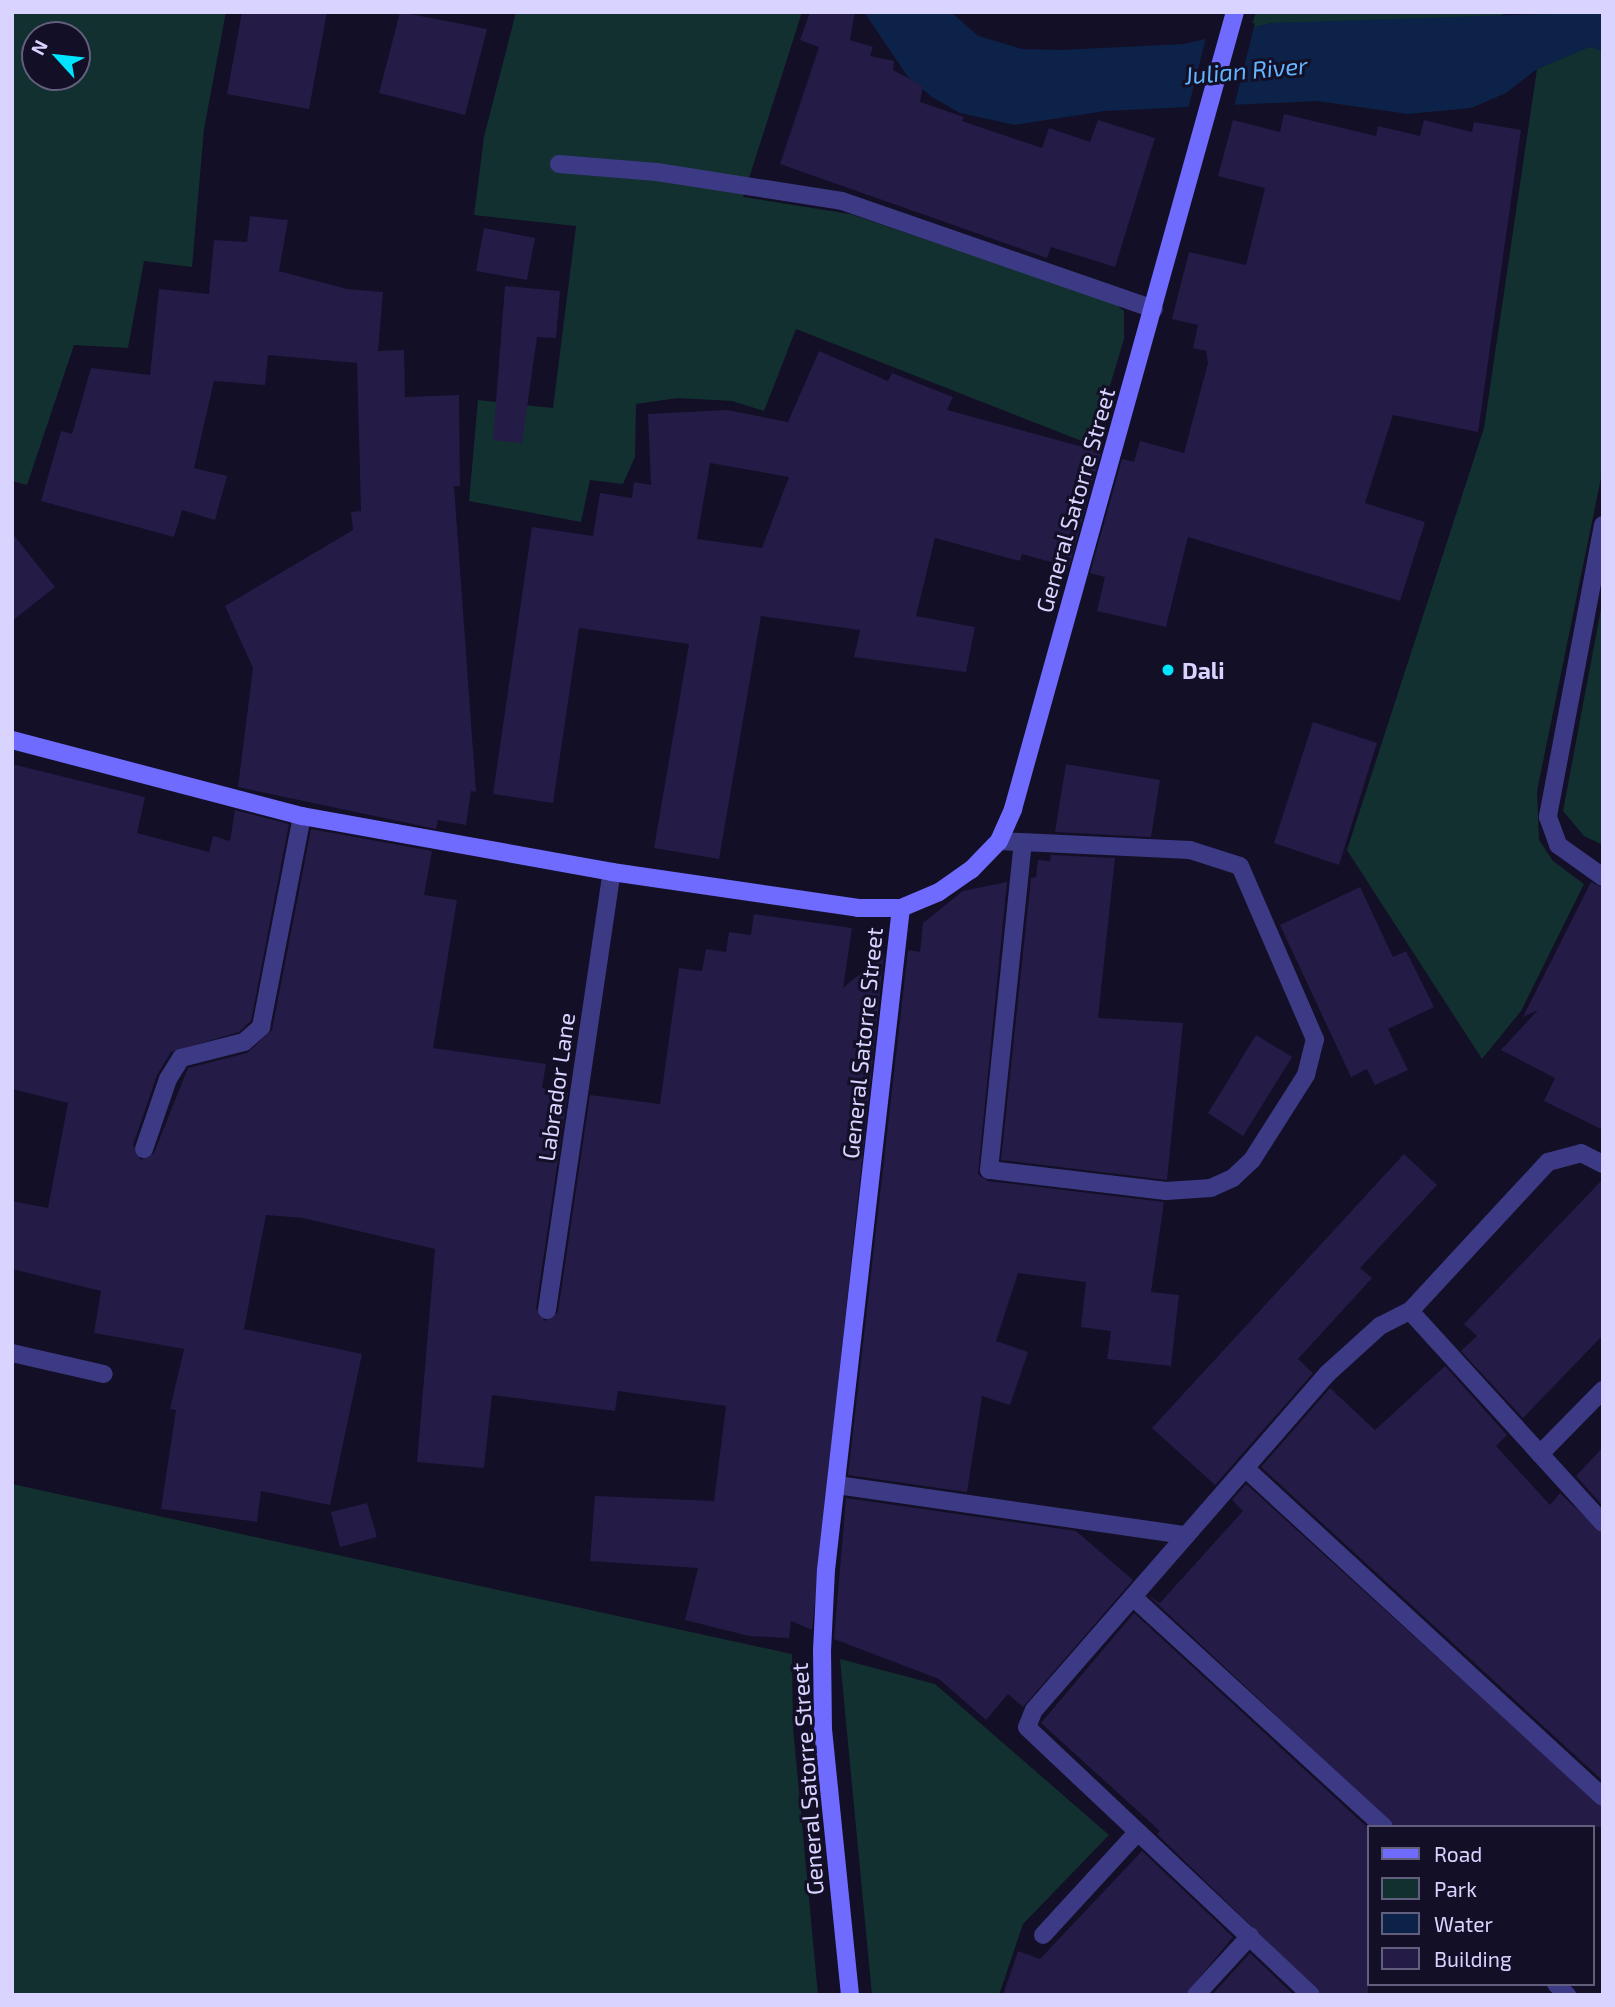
<!DOCTYPE html>
<html>
<head>
<meta charset="utf-8">
<style>
  body { margin:0 }
  #map { position:relative; width:1615px; height:2007px; overflow:hidden; background:#130f26; font-family:"Exo 2",sans-serif }
  div>[style] { position:absolute }
  [style*='--x'] { left:calc(var(--x)*1px); top:calc(var(--y)*1px); width:calc(var(--w)*1px); rotate:calc(var(--a)*1deg) }
  .green>* { inset:0; background:#12302f }
  .water>* { inset:0; background:#0c2248 }
  .pier>* { inset:0; background:#130f26 }
  .building>* { inset:0; background:#241b47 }
  .street>* { height:18px; margin:-9px; padding:0 9px; transform-origin:9px; border-radius:9px; background:#3d3a85 }
  .secondary>* { height:18px; margin:-9px; padding:0 9px; transform-origin:9px; border-radius:9px; background:#6f6bff }
  .dots>* { width:19px; height:19px; translate:-50% -50%; box-sizing:border-box; border:4px solid #130f26; border-radius:50% }
  span { translate:-50% -50%; white-space:nowrap; text-align:center; line-height:1.15; -webkit-text-stroke:6px #130f26; paint-order:stroke }
  .street-label { font-size:23px; color:#d9d4ff }
  .poi-label { font-size:23px; color:#d9d4ff; font-weight:700 }
  .left { translate:0 -50%; text-align:left }
  .water-label { font-size:24px; color:#62b6ff; font-style:italic }
  .frame { position:absolute; inset:0; border:14px solid #d9d4ff; pointer-events:none }
  .legend { position:absolute; left:1367px; top:1825px; width:228px; height:161px; box-sizing:border-box; background:#130f26; border:2px solid #625e7d; margin:0; padding:9px 12px; list-style:none; font-size:21px; color:#d9d4ff }
  .legend li { display:flex; align-items:center; gap:14px; height:35px }
  .legend b { width:35px; border:2px solid #625e7d }
  .north { position:absolute; left:21px; top:21px; width:70px; height:70px; box-sizing:border-box; background:#130f26; border:2px solid #625e7d; border-radius:50%; rotate:297deg; font-size:19px; font-weight:700; line-height:28px; text-align:center; color:#d9d4ff }
  .north::after { content:''; display:block; margin:auto; width:24px; height:32px; background:#00e5ff; clip-path:polygon(50% 0,100% 100%,50% 72%,0 100%) }
</style>
</head>
<body>
<div id="map">
  <div class="green">
    <i style="clip-path:polygon(evenodd,12px 12px,226px 12px,204px 129px,192px 267px,144px 261px,128px 348px,74px 345px,27px 485px,12px 481px,12px 12px,35px 35px,77px 35px,77px 77px,35px 77px,35px 35px)"></i>
    <i style="clip-path:polygon(516px 12px,802px 12px,743px 197px,850px 214px,1114px 303px,1124px 311px,1124px 339px,1092px 445px,796px 329px,764px 411px,732px 401px,678px 398px,636px 404px,635px 457px,623px 484px,590px 480px,581px 522px,469px 501px,478px 400px,553px 408px,576px 226px,474px 215px,484px 137px)"></i>
    <i style="clip-path:polygon(1256px 12px,1508px 12px,1495px 19px,1272px 23px,1251px 28px)"></i>
    <i style="clip-path:polygon(1590px 46px,1603px 51px,1603px 468px,1537px 791px,1539px 840px,1553px 861px,1584px 884px,1521px 1011px,1482px 1059px,1347px 850px,1484px 428px,1537px 69px)"></i>
    <i style="clip-path:polygon(1603px 598px,1603px 845px,1584px 836px,1563px 811px)"></i>
    <i style="clip-path:polygon(12px 1484px,792px 1654px,793px 1727px,818px 1995px,12px 1995px)"></i>
    <i style="clip-path:polygon(840px 1659px,935px 1684px,1109px 1835px,1023px 1924px,999px 1995px,872px 1995px)"></i>
  </div>
  <div class="water">
    <i style="clip-path:polygon(864px 12px,951px 12px,978px 36px,1022px 49px,1061px 50px,1184px 44px,1272px 23px,1603px 12px,1603px 51px,1590px 47px,1537px 69px,1506px 93px,1471px 108px,1408px 114px,1317px 101px,1105px 111px,1015px 125px,960px 113px,932px 97px,908px 77px)"></i>
  </div>
  <div class="pier">
    <i style="clip-path:polygon(1255px 23px,1233px 111px,1187px 113px,1207px 34px)"></i>
  </div>
  <div class="building">
    <i style="clip-path:polygon(242px 12px,327px 12px,309px 109px,227px 94px)"></i>
    <i style="clip-path:polygon(400px 12px,487px 29px,465px 115px,379px 93px)"></i>
    <i style="clip-path:polygon(810px 12px,855px 12px,850px 40px,873px 47px,870px 56px,894px 61px,893px 70px,923px 86px,920px 102px,964px 117px,962px 121px,1042px 148px,1049px 128px,1090px 142px,1098px 120px,1155px 138px,1115px 267px,1051px 247px,1047px 258px,780px 164px,819px 47px,800px 40px)"></i>
    <i style="clip-path:polygon(1284px 114px,1376px 136px,1378px 126px,1420px 136px,1424px 120px,1472px 132px,1474px 122px,1521px 130px,1478px 432px,1393px 415px,1365px 503px,1425px 522px,1400px 601px,1188px 537px,1166px 627px,1097px 611px,1105px 577px,1090px 573px,1122px 459px,1134px 462px,1140px 441px,1184px 453px,1208px 363px,1206px 351px,1193px 348px,1198px 325px,1172px 319px,1189px 252px,1246px 265px,1265px 188px,1218px 176px,1233px 120px,1280px 132px)"></i>
    <i style="clip-path:polygon(250px 216px,288px 220px,279px 271px,347px 289px,383px 292px,378px 351px,404px 350px,405px 397px,459px 395px,460px 486px,454px 486px,476px 792px,471px 791px,466px 825px,438px 820px,436px 829px,238px 787px,253px 668px,225px 606px,353px 530px,351px 512px,361px 511px,357px 363px,268px 355px,265px 385px,214px 381px,194px 468px,227px 476px,215px 520px,182px 510px,174px 537px,41px 501px,61px 431px,72px 434px,91px 368px,150px 375px,159px 289px,209px 294px,214px 240px,247px 242px)"></i>
    <i style="clip-path:polygon(484px 228px,535px 238px,527px 280px,476px 271px)"></i>
    <i style="clip-path:polygon(505px 286px,560px 291px,556px 338px,537px 337px,522px 443px,493px 440px)"></i>
    <i style="clip-path:polygon(evenodd,819px 351px,888px 381px,892px 373px,953px 397px,947px 410px,1101px 452px,1069px 567px,1022px 554px,1020px 561px,935px 538px,916px 616px,975px 627px,966px 672px,854px 657px,860px 630px,761px 616px,719px 859px,654px 848px,689px 644px,579px 628px,553px 803px,493px 794px,532px 527px,593px 536px,600px 493px,632px 498px,634px 482px,651px 485px,648px 414px,727px 410px,788px 422px,819px 351px,710px 463px,789px 477px,762px 548px,697px 539px,710px 463px)"></i>
    <i style="clip-path:polygon(12px 533px,55px 587px,12px 621px)"></i>
    <i style="clip-path:polygon(1313px 722px,1377px 743px,1339px 865px,1274px 843px)"></i>
    <i style="clip-path:polygon(12px 764px,145px 797px,137px 833px,209px 852px,213px 836px,230px 841px,235px 810px,289px 824px,251px 1021px,239px 1032px,171px 1052px,157px 1075px,133px 1145px,141px 1160px,154px 1153px,188px 1068px,247px 1053px,272px 1030px,311px 829px,432px 851px,424px 895px,457px 900px,433px 1048px,546px 1064px,542px 1088px,568px 1092px,536px 1308px,545px 1321px,558px 1312px,590px 1095px,660px 1104px,679px 968px,702px 971px,706px 949px,726px 952px,729px 932px,751px 935px,754px 914px,852px 928px,843px 988px,884px 954px,812px 1630px,791px 1621px,789px 1638px,749px 1636px,685px 1620px,698px 1568px,590px 1561px,595px 1496px,714px 1501px,726px 1406px,618px 1391px,615px 1411px,492px 1395px,484px 1468px,417px 1462px,435px 1249px,303px 1218px,266px 1215px,244px 1329px,362px 1354px,330px 1505px,261px 1491px,257px 1522px,161px 1509px,176px 1410px,170px 1409px,184px 1349px,94px 1333px,101px 1291px,12px 1269px,12px 1201px,48px 1208px,68px 1103px,12px 1089px)"></i>
    <i style="clip-path:polygon(1066px 764px,1160px 780px,1151px 837px,1055px 832px)"></i>
    <i style="clip-path:polygon(1051px 855px,1115px 858px,1098px 1018px,1183px 1023px,1167px 1180px,1001px 1160px,1031px 878px,1036px 877px,1038px 860px,1050px 861px)"></i>
    <i style="clip-path:polygon(1007px 882px,978px 1174px,988px 1181px,1164px 1202px,1151px 1292px,1179px 1295px,1171px 1366px,1107px 1359px,1111px 1331px,1081px 1327px,1086px 1282px,1018px 1273px,996px 1341px,1028px 1352px,1010px 1405px,982px 1396px,967px 1492px,848px 1475px,908px 950px,920px 952px,923px 923px,963px 891px)"></i>
    <i style="clip-path:polygon(1591px 882px,1603px 888px,1603px 1130px,1544px 1101px,1555px 1078px,1501px 1050px,1538px 1010px,1523px 1017px)"></i>
    <i style="clip-path:polygon(1360px 887px,1393px 957px,1406px 951px,1434px 1007px,1388px 1029px,1408px 1070px,1375px 1085px,1367px 1069px,1351px 1077px,1280px 925px)"></i>
    <i style="clip-path:polygon(1256px 1035px,1292px 1057px,1243px 1136px,1208px 1113px)"></i>
    <i style="clip-path:polygon(1404px 1154px,1437px 1185px,1360px 1268px,1372px 1278px,1298px 1359px,1313px 1373px,1215px 1485px,1152px 1428px)"></i>
    <i style="clip-path:polygon(1603px 1179px,1603px 1335px,1523px 1418px,1461px 1351px,1477px 1336px,1464px 1324px)"></i>
    <i style="clip-path:polygon(1445px 1366px,1507px 1435px,1496px 1446px,1550px 1505px,1560px 1493px,1603px 1534px,1603px 1781px,1261px 1467px,1330px 1388px,1375px 1430px)"></i>
    <i style="clip-path:polygon(1603px 1447px,1603px 1506px,1576px 1476px)"></i>
    <i style="clip-path:polygon(1246px 1484px,1603px 1808px,1603px 1827px,1395px 1827px,1149px 1596px,1160px 1603px,1243px 1511px,1232px 1500px)"></i>
    <i style="clip-path:polygon(846px 1498px,1076px 1531px,1133px 1580px,1023px 1707px,1008px 1694px,986px 1720px,939px 1679px,834px 1639px)"></i>
    <i style="clip-path:polygon(367px 1503px,377px 1537px,340px 1547px,331px 1512px)"></i>
    <i style="clip-path:polygon(1134px 1613px,1368px 1828px,1368px 1995px,1322px 1995px,1157px 1834px,1160px 1831px,1041px 1723px)"></i>
    <i style="clip-path:polygon(1142px 1851px,1233px 1937px,1185px 1995px,1003px 1995px,1018px 1951px,1040px 1959px)"></i>
    <i style="clip-path:polygon(1250px 1953px,1294px 1995px,1212px 1995px)"></i>
  </div>
  <div class="street">
    <i style="--x:559;--y:164;--w:98;--a:4.7"></i>
    <i style="--x:657;--y:172;--w:187;--a:8.9"></i>
    <i style="--x:842;--y:201;--w:330;--a:19.1"></i>
    <i style="--x:1603;--y:525;--w:297;--a:100.7"></i>
    <i style="--x:1548;--y:817;--w:30;--a:70"></i>
    <i style="--x:1558;--y:845;--w:55;--a:35.4"></i>
    <i style="--x:999;--y:841;--w:191;--a:2.7"></i>
    <i style="--x:1190;--y:850;--w:52;--a:17.7"></i>
    <i style="--x:1240;--y:866;--w:189;--a:66.6"></i>
    <i style="--x:1315;--y:1039;--w:37;--a:104"></i>
    <i style="--x:1306;--y:1075;--w:101;--a:122.4"></i>
    <i style="--x:1252;--y:1160;--w:26;--a:137"></i>
    <i style="--x:1233;--y:1178;--w:24;--a:156"></i>
    <i style="--x:1211;--y:1188;--w:45;--a:176.2"></i>
    <i style="--x:1166;--y:1191;--w:178;--a:-173.2"></i>
    <i style="--x:989;--y:1170;--w:329;--a:-84.1"></i>
    <i style="--x:144;--y:1149;--w:74;--a:-71.1"></i>
    <i style="--x:168;--y:1079;--w:25;--a:-58"></i>
    <i style="--x:181;--y:1058;--w:65;--a:-14.3"></i>
    <i style="--x:244;--y:1042;--w:23;--a:-41"></i>
    <i style="--x:261;--y:1027;--w:215;--a:-79"></i>
    <i style="--x:547;--y:1310;--w:443;--a:-81.6"></i>
    <i style="--x:1410;--y:1311;--w:287;--a:47.7"></i>
    <i style="--x:12;--y:1353;--w:94;--a:12.9"></i>
    <i style="--x:1540;--y:1454;--w:90;--a:-45.5"></i>
    <i style="--x:1245;--y:1468;--w:486;--a:42.6"></i>
    <i style="--x:837;--y:1485;--w:353;--a:8.2"></i>
    <i style="--x:1133;--y:1597;--w:340;--a:42.5"></i>
    <i style="--x:1043;--y:1935;--w:137;--a:-47.4"></i>
    <i style="--x:1556;--y:1984;--w:16;--a:45"></i>
    <i style="--x:1196;--y:1995;--w:80;--a:-47.5"></i>
    <i style="--x:1311;--y:1995;--w:390;--a:-136.7"></i>
    <i style="--x:1027;--y:1727;--w:18;--a:-68"></i>
    <i style="--x:1034;--y:1710;--w:446;--a:-48.9"></i>
    <i style="--x:1327;--y:1374;--w:72;--a:-42.2"></i>
    <i style="--x:1380;--y:1326;--w:34;--a:-27"></i>
    <i style="--x:1410;--y:1311;--w:203;--a:-47.2"></i>
    <i style="--x:1548;--y:1162;--w:34;--a:-15"></i>
    <i style="--x:1581;--y:1153;--w:25;--a:27"></i>
  </div>
  <div class="secondary">
    <i style="--x:12;--y:740;--w:300;--a:14.7"></i>
    <i style="--x:302;--y:816;--w:315;--a:10.2"></i>
    <i style="--x:612;--y:872;--w:249;--a:8.3"></i>
    <i style="--x:858;--y:908;--w:43;--a:0"></i>
    <i style="--x:850;--y:1995;--w:266;--a:-95.8"></i>
    <i style="--x:823;--y:1730;--w:79;--a:-90.7"></i>
    <i style="--x:822;--y:1651;--w:81;--a:-87.2"></i>
    <i style="--x:826;--y:1570;--w:666;--a:-83.54"></i>
    <i style="--x:901;--y:908;--w:41;--a:-22.8"></i>
    <i style="--x:939;--y:892;--w:39;--a:-35"></i>
    <i style="--x:971;--y:870;--w:40;--a:-46"></i>
    <i style="--x:999;--y:841;--w:35;--a:-66"></i>
    <i style="--x:1013;--y:809;--w:827;--a:-74.44"></i>
  </div>
  <div class="dots">
    <i style="left:1168px;top:670px;background:#00e5ff"></i>
  </div>
  <div class="street-label">
    <span style="left:1075px;top:500px;rotate:-74deg">General Satorre Street</span>
    <span style="left:862px;top:1043px;rotate:-84deg">General Satorre Street</span>
    <span style="left:556px;top:1087px;rotate:-82deg">Labrador Lane</span>
    <span style="left:807px;top:1779px;rotate:-94deg">General Satorre Street</span>
  </div>
  <div class="poi-label">
    <span class="left" style="left:1182px;top:670px">Dali</span>
  </div>
  <div class="water-label">
    <span style="left:1246px;top:70px;rotate:-5deg">Julian River</span>
  </div>
  <div class="frame"></div>
  <ul class="legend">
  <li><b style="height:9px;background:#6f6bff"></b>Road</li>
  <li><b style="height:19px;background:#12302f"></b>Park</li>
  <li><b style="height:19px;background:#0c2248"></b>Water</li>
  <li><b style="height:19px;background:#241b47"></b>Building</li>
  </ul>
  <div class="north">N</div>
</div>
</body>
</html>
